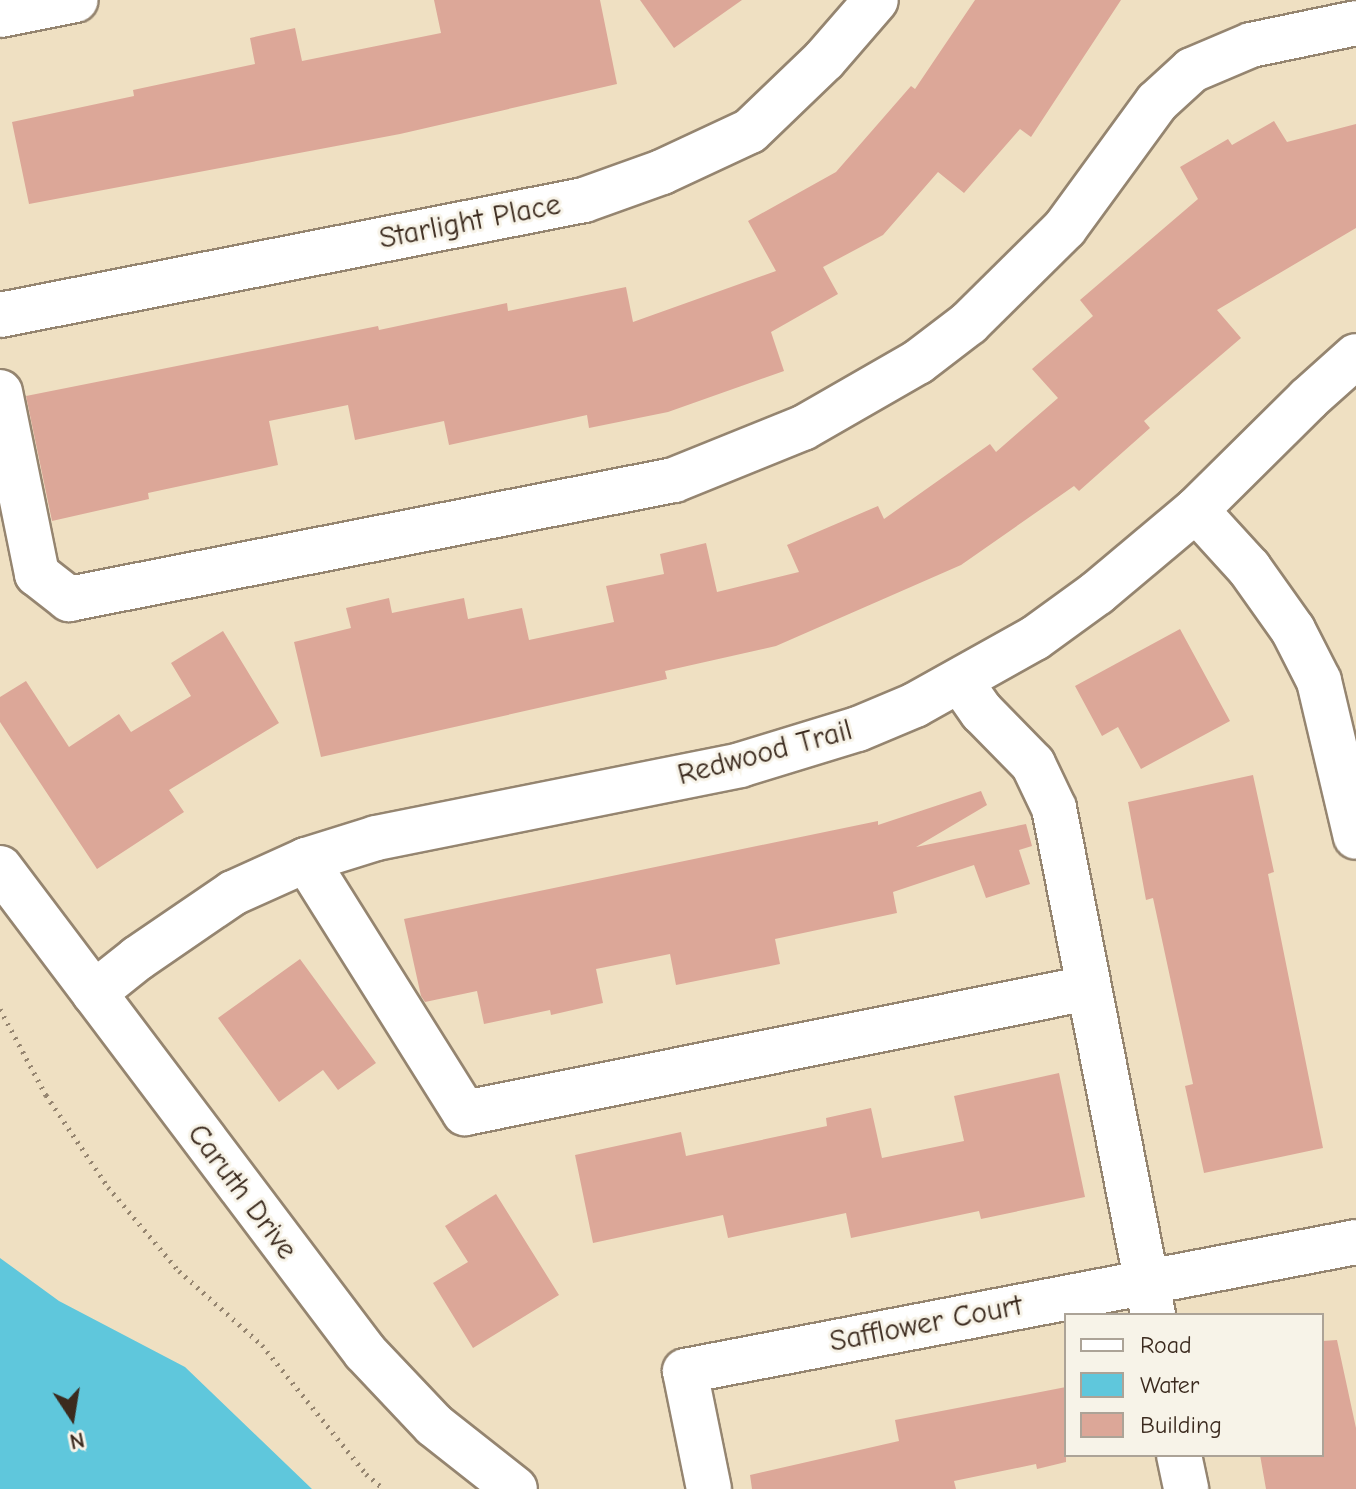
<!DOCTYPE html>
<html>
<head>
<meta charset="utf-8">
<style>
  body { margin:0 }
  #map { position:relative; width:1356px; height:1489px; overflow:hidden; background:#efe0c2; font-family:"Comic Neue",sans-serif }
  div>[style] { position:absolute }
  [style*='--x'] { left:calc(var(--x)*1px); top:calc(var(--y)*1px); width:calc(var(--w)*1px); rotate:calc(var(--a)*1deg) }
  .water>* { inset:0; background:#5fc7dc }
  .building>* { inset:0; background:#dca798 }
  .path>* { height:5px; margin-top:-2.5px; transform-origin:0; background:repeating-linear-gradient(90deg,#958570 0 2px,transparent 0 8px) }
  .roads { filter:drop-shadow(2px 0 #958570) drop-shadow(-2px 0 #958570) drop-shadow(0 2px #958570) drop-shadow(0 -2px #958570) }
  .minor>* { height:44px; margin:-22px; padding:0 22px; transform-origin:22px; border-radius:22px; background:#fff }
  span { translate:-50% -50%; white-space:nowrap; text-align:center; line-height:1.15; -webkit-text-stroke:6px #f7f3e8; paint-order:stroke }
  .street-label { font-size:30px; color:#3b2a1e }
  .legend { position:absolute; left:1064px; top:1313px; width:260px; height:144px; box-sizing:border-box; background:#f7f3e8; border:2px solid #aca397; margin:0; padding:10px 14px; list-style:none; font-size:24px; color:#3b2a1e }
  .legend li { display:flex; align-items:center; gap:16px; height:40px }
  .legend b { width:40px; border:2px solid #aca397 }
  .north { position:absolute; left:32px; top:1377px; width:80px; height:80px; -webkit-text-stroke:6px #f7f3e8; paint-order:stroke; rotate:168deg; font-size:22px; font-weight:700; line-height:32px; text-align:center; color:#3b2a1e }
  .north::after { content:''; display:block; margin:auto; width:28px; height:36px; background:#3b2a1e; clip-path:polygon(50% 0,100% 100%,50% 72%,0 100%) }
</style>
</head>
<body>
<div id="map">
  <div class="water">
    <i style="clip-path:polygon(0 1258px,59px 1301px,185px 1367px,312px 1489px,0 1489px)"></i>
  </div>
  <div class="building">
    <i style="clip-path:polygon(434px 0,600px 0,617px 84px,400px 134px,29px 204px,12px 122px,134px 96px,133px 90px,255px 64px,250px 38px,295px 28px,302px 61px,441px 33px)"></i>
    <i style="clip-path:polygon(640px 0,742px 0,674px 48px)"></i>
    <i style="clip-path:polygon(975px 0,1121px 0,1031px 137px,1020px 129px,964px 193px,938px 172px,883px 235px,823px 267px,838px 294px,771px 332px,784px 371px,668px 412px,589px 428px,587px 415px,449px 445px,444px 421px,355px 440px,348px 405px,269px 421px,278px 465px,148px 493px,149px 499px,52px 521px,26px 396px,378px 326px,379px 330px,507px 303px,508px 311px,626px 287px,633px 322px,776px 271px,748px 221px,836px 172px,911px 86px,915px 89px)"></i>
    <i style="clip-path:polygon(1274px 121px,1287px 142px,1356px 124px,1356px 228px,1217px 310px,1241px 338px,1144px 421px,1150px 428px,1079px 491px,1074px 486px,961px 565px,776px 646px,665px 671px,667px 679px,321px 757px,294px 642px,351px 628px,346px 608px,389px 598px,392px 613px,464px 598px,468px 619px,522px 608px,529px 640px,614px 622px,606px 586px,664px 574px,660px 554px,706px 543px,717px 592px,799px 572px,787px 545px,878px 506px,884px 519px,990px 444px,996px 452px,1058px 398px,1032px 369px,1093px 316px,1080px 300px,1198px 199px,1180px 167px,1228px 139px,1232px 145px)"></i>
    <i style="clip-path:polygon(1180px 629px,1230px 721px,1141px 769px,1118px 727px,1102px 736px,1075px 686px)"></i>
    <i style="clip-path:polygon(223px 631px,279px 723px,169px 790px,184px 812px,97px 869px,0 722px,0 697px,26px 681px,69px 747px,119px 714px,131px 732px,191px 696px,171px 663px)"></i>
    <i style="clip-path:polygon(1253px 775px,1274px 872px,1268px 874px,1323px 1148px,1204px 1173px,1185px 1086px,1193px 1084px,1153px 898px,1146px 900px,1128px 802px)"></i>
    <i style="clip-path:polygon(981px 791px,987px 805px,916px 847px,1026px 824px,1032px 846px,1019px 850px,1030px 884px,986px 898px,974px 865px,893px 892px,897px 913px,775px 939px,780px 964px,676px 985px,670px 954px,596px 969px,603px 1003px,551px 1015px,550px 1010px,484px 1024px,477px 991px,425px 1002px,421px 996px,404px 919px,878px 821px,878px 825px)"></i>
    <i style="clip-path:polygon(300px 959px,376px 1063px,338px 1090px,323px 1070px,279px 1102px,218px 1018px)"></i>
    <i style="clip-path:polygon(1059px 1073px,1085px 1197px,981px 1219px,979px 1211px,851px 1238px,846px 1213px,728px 1238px,723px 1215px,593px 1243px,575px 1155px,681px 1132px,686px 1156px,827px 1126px,826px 1118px,871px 1108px,882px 1158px,964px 1141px,954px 1096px)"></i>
    <i style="clip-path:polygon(496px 1194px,559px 1295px,473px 1348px,433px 1283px,468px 1262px,445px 1226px)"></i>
    <i style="clip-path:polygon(1337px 1340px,1356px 1428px,1356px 1489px,1266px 1489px,1260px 1455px,1322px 1455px,1322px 1341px)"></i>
    <i style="clip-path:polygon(1066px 1387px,1066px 1462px,1037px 1469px,1036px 1464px,954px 1481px,956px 1489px,752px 1489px,750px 1475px,899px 1441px,895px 1420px)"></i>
  </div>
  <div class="path">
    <i style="--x:0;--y:1009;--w:98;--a:61.9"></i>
    <i style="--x:46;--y:1095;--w:111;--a:56"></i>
    <i style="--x:108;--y:1187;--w:110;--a:49.8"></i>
    <i style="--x:179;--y:1271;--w:111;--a:41.7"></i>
    <i style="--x:262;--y:1345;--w:166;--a:51.1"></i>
    <i style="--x:366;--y:1474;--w:23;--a:40"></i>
  </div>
  <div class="roads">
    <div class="minor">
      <i style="--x:0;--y:15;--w:77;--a:-11.2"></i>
      <i style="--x:0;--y:315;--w:595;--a:-11.14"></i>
      <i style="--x:584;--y:200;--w:83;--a:-19.7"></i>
      <i style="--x:662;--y:172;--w:97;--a:-25"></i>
      <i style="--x:750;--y:131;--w:103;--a:-43.8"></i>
      <i style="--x:824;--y:60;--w:79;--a:-49.1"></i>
      <i style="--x:0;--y:392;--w:186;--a:78.5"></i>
      <i style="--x:37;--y:574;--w:41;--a:38"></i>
      <i style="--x:69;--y:599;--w:617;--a:-11.13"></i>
      <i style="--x:674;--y:480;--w:139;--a:-22"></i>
      <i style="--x:803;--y:428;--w:133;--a:-29.9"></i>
      <i style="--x:918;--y:362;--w:64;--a:-37.4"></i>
      <i style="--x:969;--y:323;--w:135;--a:-44.7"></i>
      <i style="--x:1065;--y:228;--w:156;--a:-53.9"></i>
      <i style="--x:1157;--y:102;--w:47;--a:-42.4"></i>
      <i style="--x:1192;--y:70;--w:64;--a:-23"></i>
      <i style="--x:1251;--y:45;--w:107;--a:-11.8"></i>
      <i style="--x:1196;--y:510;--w:79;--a:47.6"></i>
      <i style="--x:1249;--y:568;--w:76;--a:54.6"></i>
      <i style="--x:1293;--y:630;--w:57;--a:63"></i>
      <i style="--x:1319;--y:681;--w:160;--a:76.7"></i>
      <i style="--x:960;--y:681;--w:38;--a:55"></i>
      <i style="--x:982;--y:712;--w:73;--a:45.6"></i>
      <i style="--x:1033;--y:764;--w:49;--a:64.5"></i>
      <i style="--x:1054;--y:808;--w:517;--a:78.95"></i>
      <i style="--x:306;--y:860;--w:299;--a:57.9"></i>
      <i style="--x:465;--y:1113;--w:635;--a:-11.35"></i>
      <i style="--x:0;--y:868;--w:606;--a:52.98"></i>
      <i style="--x:365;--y:1352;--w:100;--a:46.6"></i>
      <i style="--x:434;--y:1425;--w:103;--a:38.3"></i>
      <i style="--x:94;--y:993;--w:56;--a:-38.5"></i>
      <i style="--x:138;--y:958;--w:115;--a:-34.4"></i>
      <i style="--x:233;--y:893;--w:80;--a:-24.3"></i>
      <i style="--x:306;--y:860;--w:73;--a:-17.4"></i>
      <i style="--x:376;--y:838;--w:371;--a:-11.3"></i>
      <i style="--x:740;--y:765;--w:123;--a:-17"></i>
      <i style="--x:858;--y:729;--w:62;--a:-22.8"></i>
      <i style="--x:915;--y:705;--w:137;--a:-29.2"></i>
      <i style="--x:1035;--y:638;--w:77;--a:-36"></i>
      <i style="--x:1097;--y:593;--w:129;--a:-40"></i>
      <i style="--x:1196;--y:510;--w:158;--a:-44.7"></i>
      <i style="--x:1308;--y:399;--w:64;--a:-41.9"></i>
      <i style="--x:1179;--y:1455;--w:35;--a:78"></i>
      <i style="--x:709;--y:1489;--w:120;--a:-101.5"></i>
      <i style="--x:685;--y:1371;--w:683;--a:-10.88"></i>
    </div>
  </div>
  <div class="street-label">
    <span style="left:470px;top:222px;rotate:-11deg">Starlight Place</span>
    <span style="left:765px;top:753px;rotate:-15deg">Redwood Trail</span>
    <span style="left:242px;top:1192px;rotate:53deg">Caruth Drive</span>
    <span style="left:926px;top:1324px;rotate:-11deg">Safflower Court</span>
  </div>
  <ul class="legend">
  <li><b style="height:10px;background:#fff"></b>Road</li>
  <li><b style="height:22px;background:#5fc7dc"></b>Water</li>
  <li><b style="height:22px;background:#dca798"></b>Building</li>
  </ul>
  <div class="north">N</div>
</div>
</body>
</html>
